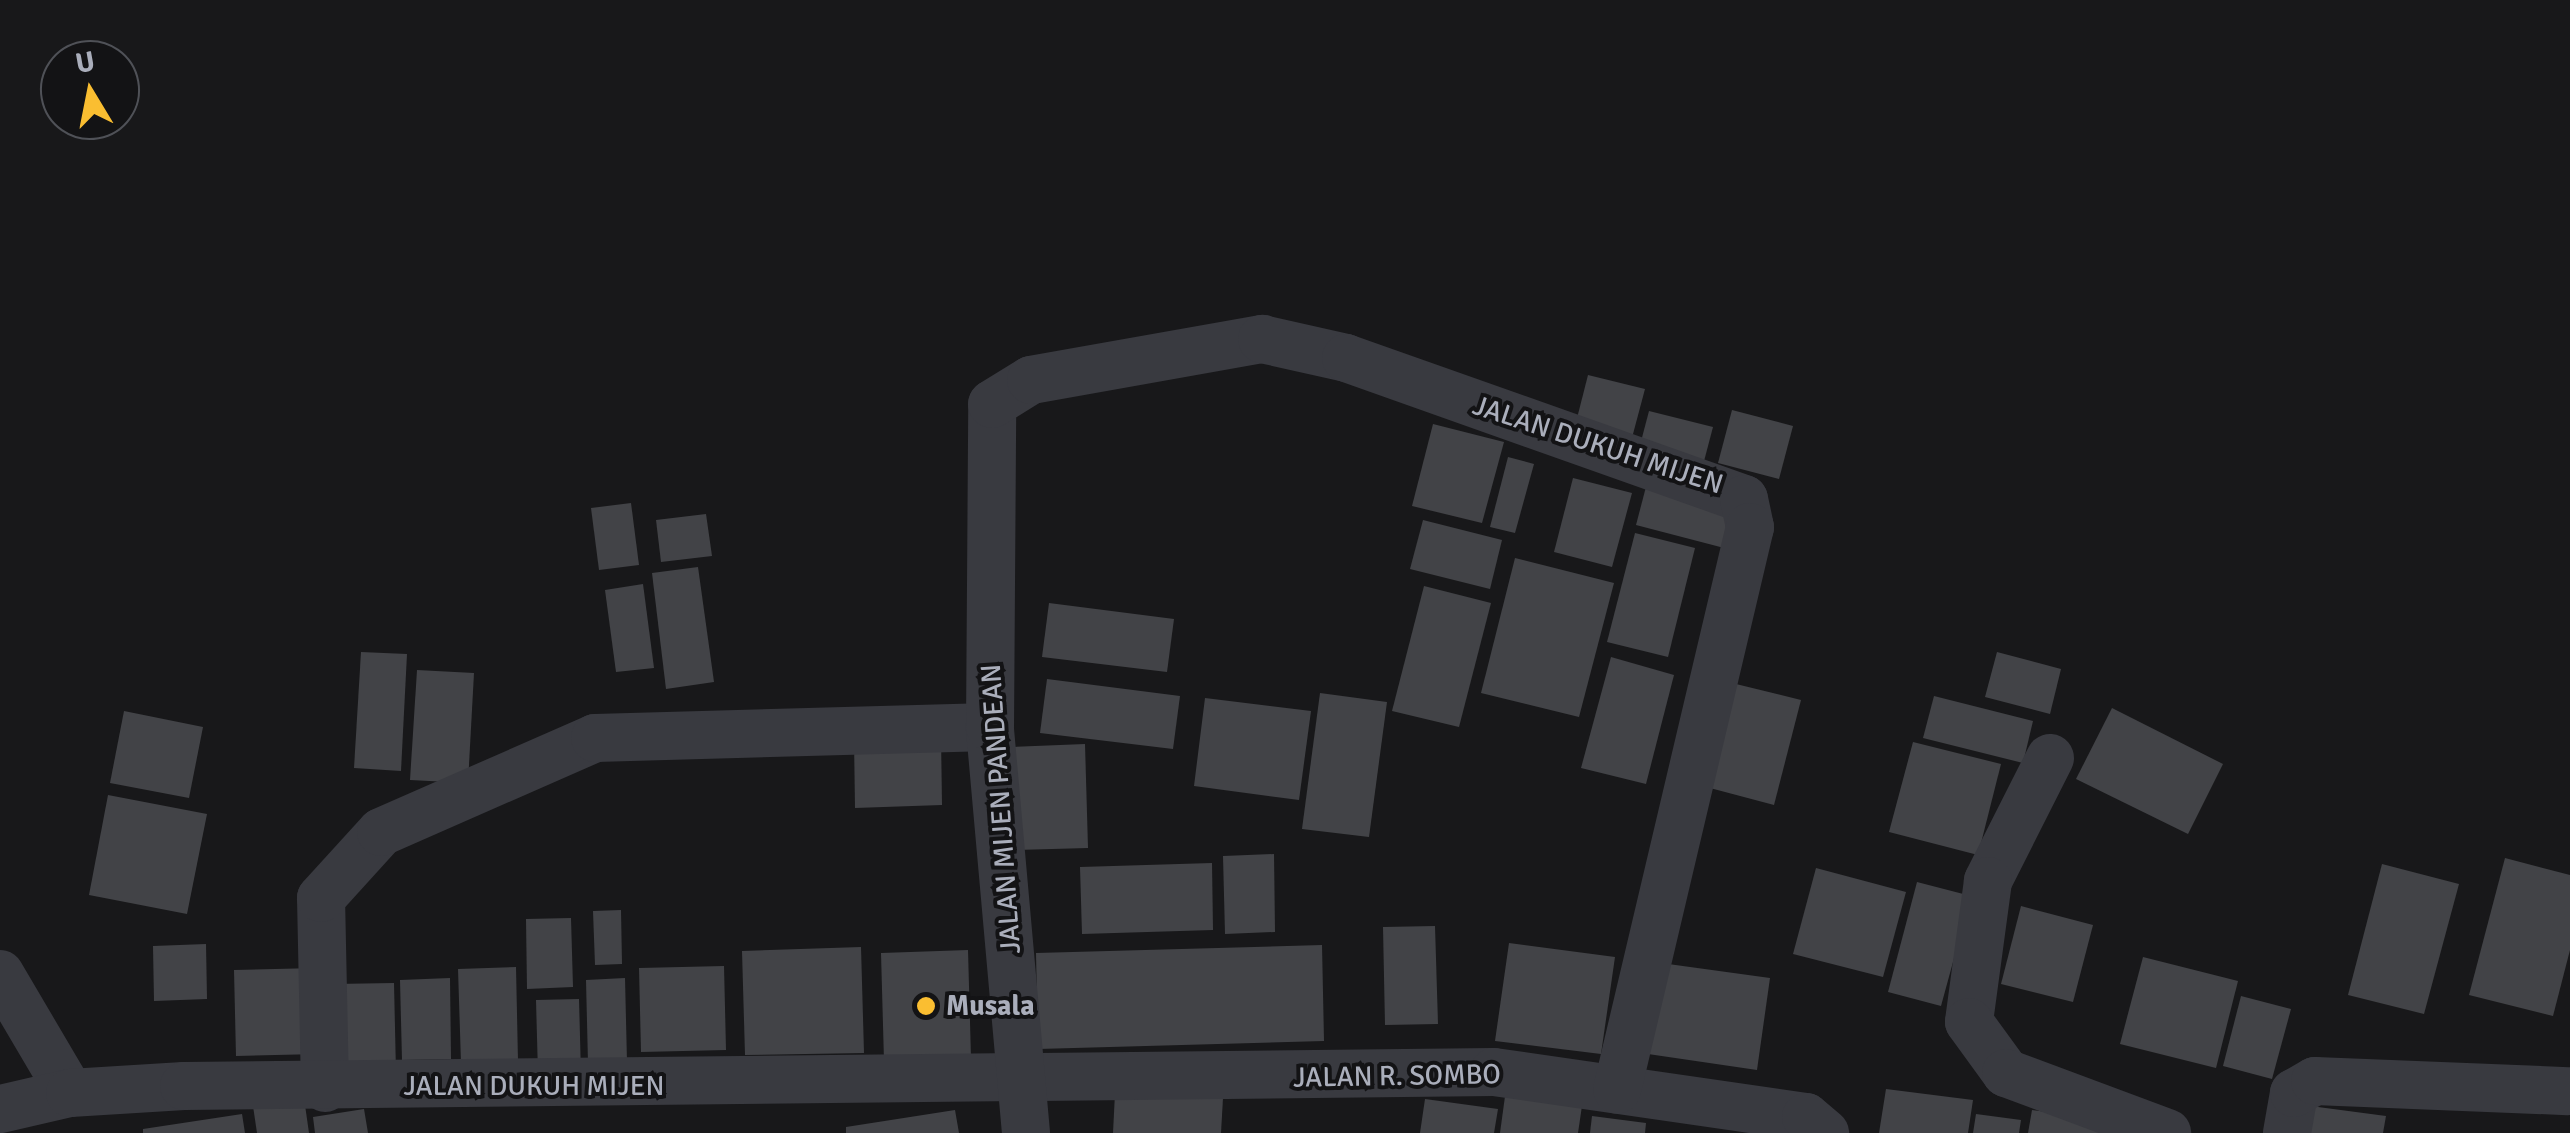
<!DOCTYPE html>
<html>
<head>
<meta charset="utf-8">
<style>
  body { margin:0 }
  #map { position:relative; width:2570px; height:1133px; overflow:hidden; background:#18181a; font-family:Signika,sans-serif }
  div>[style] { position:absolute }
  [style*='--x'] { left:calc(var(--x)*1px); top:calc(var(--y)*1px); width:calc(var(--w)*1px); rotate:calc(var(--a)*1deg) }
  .building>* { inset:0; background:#424347 }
  .minor>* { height:48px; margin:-24px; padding:0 24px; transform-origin:24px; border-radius:24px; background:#393a40 }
  .dots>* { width:28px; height:28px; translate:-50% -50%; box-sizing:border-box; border:5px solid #131315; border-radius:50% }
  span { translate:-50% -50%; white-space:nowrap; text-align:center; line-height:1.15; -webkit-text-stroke:8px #131315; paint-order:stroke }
  .street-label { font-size:28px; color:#aaaebb }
  .poi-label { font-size:28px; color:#aaaebb; font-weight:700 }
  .left { translate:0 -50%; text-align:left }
  .north { position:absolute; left:40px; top:40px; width:100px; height:100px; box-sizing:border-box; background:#131315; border:2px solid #4f5157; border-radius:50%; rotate:350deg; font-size:28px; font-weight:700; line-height:40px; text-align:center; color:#aaaebb }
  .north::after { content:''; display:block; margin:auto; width:35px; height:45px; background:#fabe31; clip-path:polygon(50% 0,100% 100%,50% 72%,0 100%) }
</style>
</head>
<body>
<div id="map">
  <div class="building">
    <i style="clip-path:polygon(1588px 375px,1645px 389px,1629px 449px,1573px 434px)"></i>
    <i style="clip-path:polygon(1732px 410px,1793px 426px,1779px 479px,1718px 463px)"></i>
    <i style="clip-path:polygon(1649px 411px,1713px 427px,1703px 465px,1639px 449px)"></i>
    <i style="clip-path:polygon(1433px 424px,1504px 442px,1482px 523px,1412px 506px)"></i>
    <i style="clip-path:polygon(1508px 457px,1534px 464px,1515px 533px,1490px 527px)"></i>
    <i style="clip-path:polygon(1573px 478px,1632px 493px,1612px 567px,1554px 552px)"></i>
    <i style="clip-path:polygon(1647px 483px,1740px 506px,1728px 549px,1636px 525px)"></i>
    <i style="clip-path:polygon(631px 503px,639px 565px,599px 570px,591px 508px)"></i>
    <i style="clip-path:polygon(706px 514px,712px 556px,661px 562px,656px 520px)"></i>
    <i style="clip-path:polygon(1423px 520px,1502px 540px,1490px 589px,1410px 569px)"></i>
    <i style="clip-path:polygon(1635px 533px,1695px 548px,1668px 657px,1607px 642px)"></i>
    <i style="clip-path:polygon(1515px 558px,1614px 583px,1579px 717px,1481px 693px)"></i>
    <i style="clip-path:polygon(698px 567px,714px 682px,666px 689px,652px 573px)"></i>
    <i style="clip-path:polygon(643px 584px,654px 668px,616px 672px,605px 590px)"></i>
    <i style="clip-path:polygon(1424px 586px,1491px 603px,1459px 727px,1392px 711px)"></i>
    <i style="clip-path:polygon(1049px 603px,1174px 619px,1167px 672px,1042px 657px)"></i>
    <i style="clip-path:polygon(361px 652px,407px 654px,401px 771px,354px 768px)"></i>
    <i style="clip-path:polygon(1997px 652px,2061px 669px,2050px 714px,1985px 697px)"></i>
    <i style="clip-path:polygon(1611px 657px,1674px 675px,1646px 784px,1581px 768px)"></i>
    <i style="clip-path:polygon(417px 670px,474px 673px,468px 783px,410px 780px)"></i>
    <i style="clip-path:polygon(1047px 679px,1180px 696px,1173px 749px,1040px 733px)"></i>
    <i style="clip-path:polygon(1736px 684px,1801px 700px,1774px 805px,1710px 788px)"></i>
    <i style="clip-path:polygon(1320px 693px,1387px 702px,1369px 837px,1302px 829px)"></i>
    <i style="clip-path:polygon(1934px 696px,2033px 721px,2023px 763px,1923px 738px)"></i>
    <i style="clip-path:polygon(1205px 698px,1311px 711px,1299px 800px,1194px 786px)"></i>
    <i style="clip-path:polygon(2112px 708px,2223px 764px,2188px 834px,2076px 779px)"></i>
    <i style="clip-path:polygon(124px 711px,203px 727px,189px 798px,110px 783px)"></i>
    <i style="clip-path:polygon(941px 736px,942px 805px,855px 808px,854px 738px)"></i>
    <i style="clip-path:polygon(1913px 742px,2001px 764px,1978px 855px,1889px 832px)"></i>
    <i style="clip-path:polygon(1085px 744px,1088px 848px,1015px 850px,1012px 747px)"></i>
    <i style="clip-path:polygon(108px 795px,207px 814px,187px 914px,89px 895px)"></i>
    <i style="clip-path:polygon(1274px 854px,1275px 932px,1225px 934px,1223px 856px)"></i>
    <i style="clip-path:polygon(2505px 858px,2570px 875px,2570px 950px,2553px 1016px,2469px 995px)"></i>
    <i style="clip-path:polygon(1212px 863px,1213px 930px,1082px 934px,1080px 867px)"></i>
    <i style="clip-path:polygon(2382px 864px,2459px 884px,2424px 1014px,2348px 995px)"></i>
    <i style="clip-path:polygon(1816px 868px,1906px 892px,1883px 977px,1793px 954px)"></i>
    <i style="clip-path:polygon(1917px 882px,1971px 896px,1941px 1006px,1888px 992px)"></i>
    <i style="clip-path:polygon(2021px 906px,2093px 925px,2073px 1002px,2001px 984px)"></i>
    <i style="clip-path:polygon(621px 910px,622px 964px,595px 965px,593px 911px)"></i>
    <i style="clip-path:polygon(571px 918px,573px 987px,527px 989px,526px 919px)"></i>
    <i style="clip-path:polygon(1435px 926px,1438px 1024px,1385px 1025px,1383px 927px)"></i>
    <i style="clip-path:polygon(1509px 943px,1615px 957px,1601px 1054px,1495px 1041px)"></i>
    <i style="clip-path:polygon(206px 944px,207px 999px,154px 1001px,153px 946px)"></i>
    <i style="clip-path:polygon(1322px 945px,1324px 1041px,1038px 1049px,1036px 953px)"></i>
    <i style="clip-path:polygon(861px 947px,864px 1053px,745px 1055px,742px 951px)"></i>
    <i style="clip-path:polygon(968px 950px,971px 1058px,884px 1061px,881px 953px)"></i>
    <i style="clip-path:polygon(2143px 957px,2238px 981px,2216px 1068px,2120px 1044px)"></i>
    <i style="clip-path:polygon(1661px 963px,1770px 978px,1757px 1070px,1648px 1054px)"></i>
    <i style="clip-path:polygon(724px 966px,726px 1050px,641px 1052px,639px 968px)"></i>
    <i style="clip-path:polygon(516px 967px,518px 1061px,461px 1063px,458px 969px)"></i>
    <i style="clip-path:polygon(317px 968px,319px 1054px,236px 1056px,234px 970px)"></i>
    <i style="clip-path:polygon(450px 978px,451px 1059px,402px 1060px,400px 980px)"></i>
    <i style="clip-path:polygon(625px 978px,627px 1062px,588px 1063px,586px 980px)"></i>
    <i style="clip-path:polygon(394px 983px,396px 1073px,336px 1074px,334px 984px)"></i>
    <i style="clip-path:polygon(2241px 996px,2291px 1009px,2272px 1079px,2223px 1066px)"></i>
    <i style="clip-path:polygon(579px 999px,581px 1074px,538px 1074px,536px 1000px)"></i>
    <i style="clip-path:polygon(1506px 1089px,1583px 1099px,1578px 1133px,1500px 1133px)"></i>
    <i style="clip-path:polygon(1886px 1089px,1973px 1100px,1968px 1133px,1879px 1133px)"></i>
    <i style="clip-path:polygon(1115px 1093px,1223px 1098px,1221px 1133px,1113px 1133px)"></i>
    <i style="clip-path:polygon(304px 1098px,309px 1133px,257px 1133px,253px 1106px)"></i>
    <i style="clip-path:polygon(1425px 1099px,1498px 1109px,1494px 1133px,1420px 1133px)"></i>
    <i style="clip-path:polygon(2303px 1105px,2386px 1116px,2383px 1133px,2299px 1133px)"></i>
    <i style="clip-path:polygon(364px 1109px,368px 1133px,315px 1133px,313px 1117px)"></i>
    <i style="clip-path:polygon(955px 1110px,959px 1133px,846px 1133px,846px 1127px)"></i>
    <i style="clip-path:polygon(2032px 1110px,2108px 1120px,2106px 1133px,2028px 1133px)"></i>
    <i style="clip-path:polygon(242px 1114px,245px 1133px,143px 1133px,143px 1129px)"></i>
    <i style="clip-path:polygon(1976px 1114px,2021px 1120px,2019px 1133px,1973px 1133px)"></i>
    <i style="clip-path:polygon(1592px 1116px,1646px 1123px,1645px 1133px,1590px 1133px)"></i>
  </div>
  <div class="minor">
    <i style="--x:2050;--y:758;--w:138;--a:116.8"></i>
    <i style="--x:1988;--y:881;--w:142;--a:97.7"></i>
    <i style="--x:1969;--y:1022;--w:63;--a:54"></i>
    <i style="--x:2006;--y:1073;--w:172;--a:20.4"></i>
    <i style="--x:0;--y:974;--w:138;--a:59.5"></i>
    <i style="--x:325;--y:1088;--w:190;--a:-91.2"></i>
    <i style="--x:321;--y:898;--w:89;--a:-47.7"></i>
    <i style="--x:381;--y:832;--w:234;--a:-23.7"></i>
    <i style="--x:595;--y:738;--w:395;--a:-1.6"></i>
    <i style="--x:0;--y:1109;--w:72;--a:-12.9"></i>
    <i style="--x:70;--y:1093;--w:114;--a:-3.5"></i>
    <i style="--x:184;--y:1086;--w:1310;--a:-0.61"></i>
    <i style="--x:1494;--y:1072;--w:315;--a:8.2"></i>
    <i style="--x:1806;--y:1117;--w:25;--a:40"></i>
    <i style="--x:1026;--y:1133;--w:408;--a:-95.1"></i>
    <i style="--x:990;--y:727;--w:323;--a:-89.6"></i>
    <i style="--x:992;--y:404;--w:46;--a:-31.6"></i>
    <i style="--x:1031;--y:380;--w:235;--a:-10.1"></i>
    <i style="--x:1262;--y:339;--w:86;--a:12.7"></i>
    <i style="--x:1346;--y:358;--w:422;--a:19.5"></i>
    <i style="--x:1744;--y:499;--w:29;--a:78"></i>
    <i style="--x:1750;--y:527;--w:578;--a:103.29"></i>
    <i style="--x:2287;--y:1133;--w:41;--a:-80.1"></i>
    <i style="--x:2294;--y:1093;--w:24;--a:-30"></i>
    <i style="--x:2315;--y:1081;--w:253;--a:2.3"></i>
  </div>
  <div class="dots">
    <i style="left:926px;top:1006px;background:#fabe31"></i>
  </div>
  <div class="street-label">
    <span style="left:1598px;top:445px;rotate:18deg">JALAN DUKUH MIJEN</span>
    <span style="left:1001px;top:809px;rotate:-94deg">JALAN MIJEN PANDEAN</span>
    <span style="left:1397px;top:1076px;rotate:-1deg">JALAN R. SOMBO</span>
    <span style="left:534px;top:1086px">JALAN DUKUH MIJEN</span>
  </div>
  <div class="poi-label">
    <span class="left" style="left:946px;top:1006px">Musala</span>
  </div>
  <div class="north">U</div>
</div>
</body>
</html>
